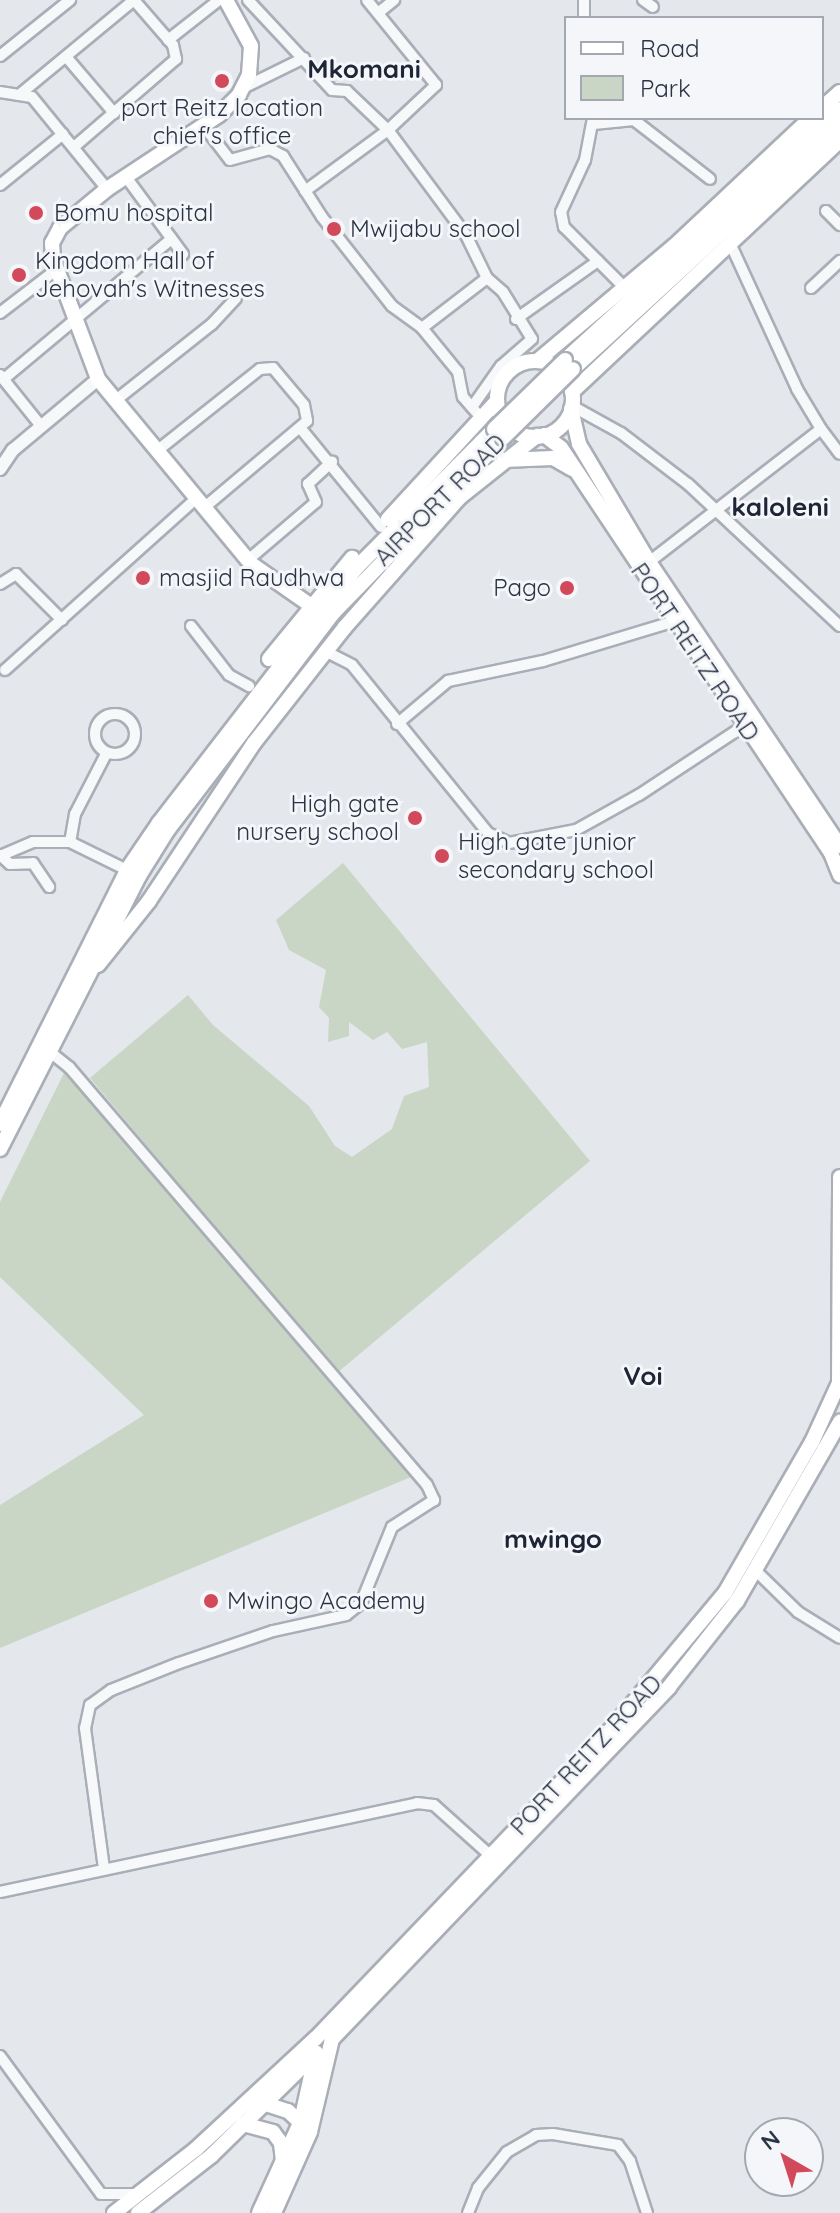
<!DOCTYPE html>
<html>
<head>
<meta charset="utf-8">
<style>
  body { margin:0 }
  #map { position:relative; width:840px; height:2213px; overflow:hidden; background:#e4e7ec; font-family:Quicksand,sans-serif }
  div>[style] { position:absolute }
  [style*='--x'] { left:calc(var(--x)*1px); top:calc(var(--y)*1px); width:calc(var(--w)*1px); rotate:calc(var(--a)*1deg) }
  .green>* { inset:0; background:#c9d6c5 }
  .roads { filter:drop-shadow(2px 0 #a9aeb7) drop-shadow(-2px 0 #a9aeb7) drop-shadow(0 2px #a9aeb7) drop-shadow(0 -2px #a9aeb7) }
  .minor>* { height:10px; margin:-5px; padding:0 5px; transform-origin:5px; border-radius:5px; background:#f7f8fa }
  .minor>.ring { margin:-5px; padding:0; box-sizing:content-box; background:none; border:10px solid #f7f8fa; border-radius:50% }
  .tertiary>* { height:12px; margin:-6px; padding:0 6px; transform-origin:6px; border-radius:6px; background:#f7f8fa }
  .secondary>* { height:14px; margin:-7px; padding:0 7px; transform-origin:7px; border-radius:7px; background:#fff }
  .secondary>.ring { margin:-7px; padding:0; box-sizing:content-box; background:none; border:14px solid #fff; border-radius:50% }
  .bridges { filter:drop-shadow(2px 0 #a9aeb7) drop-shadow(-2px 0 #a9aeb7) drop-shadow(0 2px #a9aeb7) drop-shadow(0 -2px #a9aeb7) }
  .secondary-bridge>* { height:14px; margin:-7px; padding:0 7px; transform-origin:7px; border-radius:7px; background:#fff }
  .dots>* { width:22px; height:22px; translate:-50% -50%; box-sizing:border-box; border:4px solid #f4f6f9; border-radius:50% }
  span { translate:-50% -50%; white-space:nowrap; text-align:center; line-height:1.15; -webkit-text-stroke:6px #f4f6f9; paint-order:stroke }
  .poi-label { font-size:24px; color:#2b3445 }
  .left { translate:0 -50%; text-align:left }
  .right { translate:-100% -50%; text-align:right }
  .street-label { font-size:24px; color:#2b3445 }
  .neighbourhood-label { font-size:26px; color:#1d2536; font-weight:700 }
  .legend { position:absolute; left:564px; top:16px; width:260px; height:104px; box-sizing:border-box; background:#f4f6f9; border:2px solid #a4a8b1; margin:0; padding:10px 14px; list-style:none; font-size:24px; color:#2b3445 }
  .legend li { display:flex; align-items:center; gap:16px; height:40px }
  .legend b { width:40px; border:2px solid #a4a8b1 }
  .north { position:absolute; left:744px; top:2117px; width:80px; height:80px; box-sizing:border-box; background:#f4f6f9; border:2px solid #a4a8b1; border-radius:50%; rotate:321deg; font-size:22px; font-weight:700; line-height:32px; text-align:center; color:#2b3445 }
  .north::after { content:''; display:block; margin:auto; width:28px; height:36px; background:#d1495b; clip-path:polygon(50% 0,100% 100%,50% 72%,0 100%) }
</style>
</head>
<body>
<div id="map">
  <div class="green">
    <i style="clip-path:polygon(343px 863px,590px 1161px,337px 1373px,90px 1078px,188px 995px,213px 1025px,309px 1106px,335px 1146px,352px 1157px,392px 1129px,404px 1096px,429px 1087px,427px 1042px,402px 1049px,387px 1032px,373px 1040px,349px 1022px,349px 1036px,328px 1042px,329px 1018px,319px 1007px,326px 970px,289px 950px,276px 920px)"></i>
    <i style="clip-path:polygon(66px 1069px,411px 1477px,0 1648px,0 1505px,144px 1415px,0 1277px,0 1202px)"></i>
  </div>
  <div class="roads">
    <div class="minor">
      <i style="--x:248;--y:0;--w:123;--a:47"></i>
      <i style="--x:332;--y:90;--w:15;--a:4"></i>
      <i style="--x:347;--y:91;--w:57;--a:43.6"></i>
      <i style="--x:388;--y:130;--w:131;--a:53.4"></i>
      <i style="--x:466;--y:235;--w:48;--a:64"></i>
      <i style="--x:487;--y:278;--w:21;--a:41"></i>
      <i style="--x:503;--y:292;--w:55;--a:58.3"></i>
      <i style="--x:532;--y:339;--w:41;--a:138.9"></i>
      <i style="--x:501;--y:366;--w:50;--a:125.3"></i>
      <i style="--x:643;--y:0;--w:12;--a:35"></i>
      <i style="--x:378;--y:13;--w:21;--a:-39"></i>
      <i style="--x:584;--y:18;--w:18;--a:-90"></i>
      <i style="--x:168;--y:40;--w:65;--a:-38.1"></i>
      <i style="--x:0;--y:56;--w:90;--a:-38.7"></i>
      <i style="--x:68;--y:59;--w:71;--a:49.6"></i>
      <i style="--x:243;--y:88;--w:68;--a:-26.2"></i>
      <i style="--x:0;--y:92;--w:32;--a:9"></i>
      <i style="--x:32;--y:97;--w:119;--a:50.8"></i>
      <i style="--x:19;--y:95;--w:149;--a:-39.6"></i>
      <i style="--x:594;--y:124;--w:40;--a:-5.7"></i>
      <i style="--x:634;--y:120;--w:96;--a:37.8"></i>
      <i style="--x:203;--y:125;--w:44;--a:52.4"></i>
      <i style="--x:230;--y:160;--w:41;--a:-15.4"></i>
      <i style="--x:270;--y:149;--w:15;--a:28"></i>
      <i style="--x:283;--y:156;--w:72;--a:57.4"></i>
      <i style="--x:322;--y:217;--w:113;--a:51.8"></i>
      <i style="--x:392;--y:306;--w:37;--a:36"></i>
      <i style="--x:422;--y:328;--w:57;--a:50.7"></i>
      <i style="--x:458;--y:372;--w:25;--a:79"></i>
      <i style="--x:463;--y:397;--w:20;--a:49"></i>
      <i style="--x:74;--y:147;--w:135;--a:-40.8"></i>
      <i style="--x:176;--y:59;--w:14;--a:-102"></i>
      <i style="--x:173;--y:45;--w:60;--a:-130.9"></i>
      <i style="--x:126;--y:177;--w:96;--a:53.5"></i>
      <i style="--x:0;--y:185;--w:81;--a:-39"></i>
      <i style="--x:305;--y:191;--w:103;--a:-36.3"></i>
      <i style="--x:388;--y:130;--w:66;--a:-43.2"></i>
      <i style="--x:436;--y:85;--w:109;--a:-129.1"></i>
      <i style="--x:826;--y:211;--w:20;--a:45"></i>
      <i style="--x:730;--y:243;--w:161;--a:65.3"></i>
      <i style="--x:797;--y:389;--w:47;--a:59"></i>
      <i style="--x:598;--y:261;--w:38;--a:45"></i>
      <i style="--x:811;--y:288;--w:40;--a:-43"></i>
      <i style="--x:0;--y:313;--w:71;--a:-37.5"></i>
      <i style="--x:516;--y:319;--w:100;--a:-35.3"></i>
      <i style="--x:598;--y:261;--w:48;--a:-135"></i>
      <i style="--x:564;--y:227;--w:15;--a:-101"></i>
      <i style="--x:561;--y:212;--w:57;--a:-65.2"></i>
      <i style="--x:585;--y:160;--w:43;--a:-79.2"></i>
      <i style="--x:422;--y:328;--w:82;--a:-37.6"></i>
      <i style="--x:0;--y:375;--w:65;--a:51.2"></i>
      <i style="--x:5;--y:378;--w:217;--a:-39.9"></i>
      <i style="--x:116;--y:400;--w:122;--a:-38.4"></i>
      <i style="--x:212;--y:324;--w:35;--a:-47"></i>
      <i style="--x:572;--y:406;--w:56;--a:28.9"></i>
      <i style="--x:621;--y:433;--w:84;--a:37.3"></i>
      <i style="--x:688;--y:484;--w:208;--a:43.1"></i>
      <i style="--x:302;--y:430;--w:125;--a:50.8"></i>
      <i style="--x:158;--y:450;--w:130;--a:-38.5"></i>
      <i style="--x:260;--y:369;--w:13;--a:-4"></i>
      <i style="--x:273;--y:368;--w:48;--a:50"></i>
      <i style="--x:304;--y:405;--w:16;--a:79"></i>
      <i style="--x:307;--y:421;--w:133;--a:139.9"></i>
      <i style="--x:248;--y:560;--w:89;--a:-40.5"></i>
      <i style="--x:316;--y:502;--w:20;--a:-114"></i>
      <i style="--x:308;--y:484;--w:33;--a:-43"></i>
      <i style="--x:649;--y:562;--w:217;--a:-37.7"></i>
      <i style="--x:821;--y:429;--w:31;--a:53"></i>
      <i style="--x:0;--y:584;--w:19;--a:-32"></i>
      <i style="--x:16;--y:574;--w:65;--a:45"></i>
      <i style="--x:191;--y:626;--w:62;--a:52.2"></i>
      <i style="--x:229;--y:675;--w:23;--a:29"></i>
      <i style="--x:325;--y:651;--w:30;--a:27"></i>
      <i style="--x:352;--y:665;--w:216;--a:51"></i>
      <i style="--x:488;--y:833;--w:23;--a:25"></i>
      <i style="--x:509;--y:843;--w:68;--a:-11"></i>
      <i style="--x:576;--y:830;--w:72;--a:-29.1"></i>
      <i style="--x:639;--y:795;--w:127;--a:-33.4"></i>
      <i style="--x:5;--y:670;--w:258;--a:-41.9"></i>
      <i class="ring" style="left:95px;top:714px;width:30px;height:30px"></i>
      <i style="--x:397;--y:724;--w:67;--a:-40.1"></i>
      <i style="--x:448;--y:681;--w:97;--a:-11.9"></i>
      <i style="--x:543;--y:661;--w:135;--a:-16.8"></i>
      <i style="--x:106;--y:754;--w:68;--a:117.3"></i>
      <i style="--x:75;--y:814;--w:28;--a:100"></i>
      <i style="--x:70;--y:842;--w:64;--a:26.2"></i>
      <i style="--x:0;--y:855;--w:13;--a:42"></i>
      <i style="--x:10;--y:864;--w:23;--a:-2"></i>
      <i style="--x:33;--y:863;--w:29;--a:56"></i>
      <i style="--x:0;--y:856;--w:36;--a:-23"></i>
      <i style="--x:33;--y:842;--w:37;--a:0"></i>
      <i style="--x:49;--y:1051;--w:26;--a:39"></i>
      <i style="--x:69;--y:1067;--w:550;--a:49.42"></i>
      <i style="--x:427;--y:1485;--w:17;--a:65"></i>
      <i style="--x:434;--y:1500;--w:50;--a:147.3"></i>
      <i style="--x:392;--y:1527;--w:82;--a:112.2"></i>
      <i style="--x:361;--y:1603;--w:19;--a:141"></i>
      <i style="--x:346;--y:1615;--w:75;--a:167.6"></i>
      <i style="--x:273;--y:1631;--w:99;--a:161.2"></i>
      <i style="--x:179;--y:1663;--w:73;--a:158.3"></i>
      <i style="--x:111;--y:1690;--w:26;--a:144"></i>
      <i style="--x:90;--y:1705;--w:24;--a:102"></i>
      <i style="--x:85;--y:1728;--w:141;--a:82.3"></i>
      <i style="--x:755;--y:1570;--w:60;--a:44.3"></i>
      <i style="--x:798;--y:1612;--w:49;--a:31.8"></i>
      <i style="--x:0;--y:1892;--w:426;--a:-12"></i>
      <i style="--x:417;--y:1803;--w:17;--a:7"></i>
      <i style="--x:434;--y:1805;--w:76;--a:41.8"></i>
      <i style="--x:0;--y:2056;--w:171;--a:53.8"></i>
      <i style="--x:101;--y:2194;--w:38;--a:0"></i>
      <i style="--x:468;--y:2213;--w:27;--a:-68"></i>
      <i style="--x:478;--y:2188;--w:46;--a:-51.1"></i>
      <i style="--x:507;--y:2152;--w:34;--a:-30"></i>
      <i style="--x:536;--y:2135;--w:17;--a:-3"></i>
      <i style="--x:553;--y:2134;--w:66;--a:9.6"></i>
      <i style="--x:618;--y:2145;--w:20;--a:53"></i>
      <i style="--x:630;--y:2161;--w:55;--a:71.9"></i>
    </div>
    <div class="tertiary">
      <i style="--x:0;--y:469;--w:23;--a:-56"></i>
      <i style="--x:13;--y:450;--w:111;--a:-39.9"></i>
    </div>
    <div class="secondary">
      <i style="--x:226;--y:0;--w:52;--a:61.5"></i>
      <i style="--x:251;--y:46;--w:29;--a:94"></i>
      <i style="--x:249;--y:75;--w:22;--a:117"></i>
      <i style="--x:239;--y:95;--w:28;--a:135"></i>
      <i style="--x:219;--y:115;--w:134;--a:146.5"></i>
      <i style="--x:107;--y:189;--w:61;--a:140.3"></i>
      <i style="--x:60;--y:228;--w:17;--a:118"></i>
      <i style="--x:52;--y:243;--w:16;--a:86"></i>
      <i style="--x:53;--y:259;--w:128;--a:69.4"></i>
      <i style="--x:98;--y:379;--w:239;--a:50.4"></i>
      <i style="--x:250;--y:563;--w:73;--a:35"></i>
      <i style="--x:822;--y:108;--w:24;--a:-42"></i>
      <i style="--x:565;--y:360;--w:372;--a:-42.4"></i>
      <i style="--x:537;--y:361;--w:179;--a:-40"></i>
      <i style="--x:674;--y:246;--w:187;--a:-43.1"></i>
      <i class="ring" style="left:497px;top:361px;width:62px;height:62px"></i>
      <i style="--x:573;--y:369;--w:362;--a:-42.5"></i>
      <i style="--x:572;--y:392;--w:368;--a:-43.2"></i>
      <i style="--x:571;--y:409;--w:36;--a:77"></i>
      <i style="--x:579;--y:444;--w:137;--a:59.3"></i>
      <i style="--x:649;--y:562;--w:342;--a:56.1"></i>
      <i style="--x:544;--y:435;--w:21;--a:37"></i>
      <i style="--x:561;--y:448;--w:487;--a:56.3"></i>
      <i style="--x:831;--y:853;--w:24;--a:68"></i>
      <i style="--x:504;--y:460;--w:49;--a:-2.3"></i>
      <i style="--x:553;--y:458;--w:22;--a:30"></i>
      <i style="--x:388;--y:519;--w:161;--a:-47.3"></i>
      <i style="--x:269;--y:659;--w:131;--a:-50.6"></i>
      <i style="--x:98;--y:965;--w:82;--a:-51.4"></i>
      <i style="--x:149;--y:901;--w:190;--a:-56.4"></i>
      <i style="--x:254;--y:743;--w:147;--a:-51.9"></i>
      <i style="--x:345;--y:627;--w:172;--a:-48.5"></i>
      <i style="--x:459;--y:498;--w:100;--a:-38.5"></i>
      <i style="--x:0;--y:1124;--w:284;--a:-63.4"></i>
      <i style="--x:127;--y:870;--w:57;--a:-55.8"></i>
      <i style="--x:159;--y:823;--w:324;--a:-52.3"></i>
      <i style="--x:357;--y:567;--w:194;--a:-45.2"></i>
      <i style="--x:0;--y:1149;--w:306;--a:-63"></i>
      <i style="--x:139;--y:876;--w:53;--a:-58.1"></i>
      <i style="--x:167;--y:831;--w:275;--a:-52.7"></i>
      <i style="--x:334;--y:612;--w:243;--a:-45.8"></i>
      <i style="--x:263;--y:2103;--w:26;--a:18"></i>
      <i style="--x:288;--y:2111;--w:25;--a:43"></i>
      <i style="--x:243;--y:2124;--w:31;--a:15"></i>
      <i style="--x:273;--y:2132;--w:14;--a:54"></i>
      <i style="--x:281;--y:2143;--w:19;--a:84"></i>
      <i style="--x:114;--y:2213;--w:104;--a:-38"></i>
      <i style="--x:196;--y:2149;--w:163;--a:-42.8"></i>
      <i style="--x:316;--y:2038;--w:413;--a:-46.2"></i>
      <i style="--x:602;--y:1740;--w:192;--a:-50.1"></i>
      <i style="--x:725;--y:1593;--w:174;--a:-60.1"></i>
      <i style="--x:812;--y:1442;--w:65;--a:-65.4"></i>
      <i style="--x:839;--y:1383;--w:206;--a:-89.7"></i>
      <i style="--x:138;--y:2213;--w:93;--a:-38"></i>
      <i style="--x:211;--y:2156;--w:147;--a:-44.4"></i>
      <i style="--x:259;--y:2213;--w:101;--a:-65.5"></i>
      <i style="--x:301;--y:2121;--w:70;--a:-77.6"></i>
      <i style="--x:274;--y:2213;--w:89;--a:-66"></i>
      <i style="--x:310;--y:2132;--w:96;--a:-76.7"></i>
      <i style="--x:332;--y:2039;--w:487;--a:-46.2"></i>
      <i style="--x:669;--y:1687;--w:110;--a:-51.7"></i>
      <i style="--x:737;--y:1601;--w:207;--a:-60.1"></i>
    </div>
  </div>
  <div class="bridges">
    <div class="secondary-bridge">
      <i style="--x:494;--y:429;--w:99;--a:-44.2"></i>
      <i style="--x:503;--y:438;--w:98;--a:-44.6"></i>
    </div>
  </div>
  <div class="dots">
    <i style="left:222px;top:81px;background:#d1495b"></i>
    <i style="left:36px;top:213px;background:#d1495b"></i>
    <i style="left:334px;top:229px;background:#d1495b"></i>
    <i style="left:19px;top:275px;background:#d1495b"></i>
    <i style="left:143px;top:578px;background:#d1495b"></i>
    <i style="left:567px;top:588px;background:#d1495b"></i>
    <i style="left:415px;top:818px;background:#d1495b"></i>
    <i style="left:442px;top:856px;background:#d1495b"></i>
    <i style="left:211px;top:1601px;background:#d1495b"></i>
  </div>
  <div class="poi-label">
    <span style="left:222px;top:122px">port Reitz location<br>chief's office</span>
    <span class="left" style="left:54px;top:213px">Bomu hospital</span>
    <span class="left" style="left:350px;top:229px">Mwijabu school</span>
    <span class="left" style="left:35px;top:275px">Kingdom Hall of<br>Jehovah's Witnesses</span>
    <span class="left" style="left:159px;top:578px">masjid Raudhwa</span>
    <span class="right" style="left:551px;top:588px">Pago</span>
    <span class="right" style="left:399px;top:818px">High gate<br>nursery school</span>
    <span class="left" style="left:458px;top:856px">High gate junior<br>secondary school</span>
    <span class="left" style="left:227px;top:1601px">Mwingo Academy</span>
  </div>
  <div class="street-label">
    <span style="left:440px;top:500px;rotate:-45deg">AIRPORT ROAD</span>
    <span style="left:695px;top:652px;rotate:56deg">PORT REITZ ROAD</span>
    <span style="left:586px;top:1755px;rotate:-47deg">PORT REITZ ROAD</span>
  </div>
  <div class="neighbourhood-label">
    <span style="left:364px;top:69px">Mkomani</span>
    <span style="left:780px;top:507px">kaloleni</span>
    <span style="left:643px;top:1376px">Voi</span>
    <span style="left:553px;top:1539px">mwingo</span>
  </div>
  <ul class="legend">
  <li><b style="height:10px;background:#fff"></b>Road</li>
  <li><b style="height:22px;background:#c9d6c5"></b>Park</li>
  </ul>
  <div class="north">N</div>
</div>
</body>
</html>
